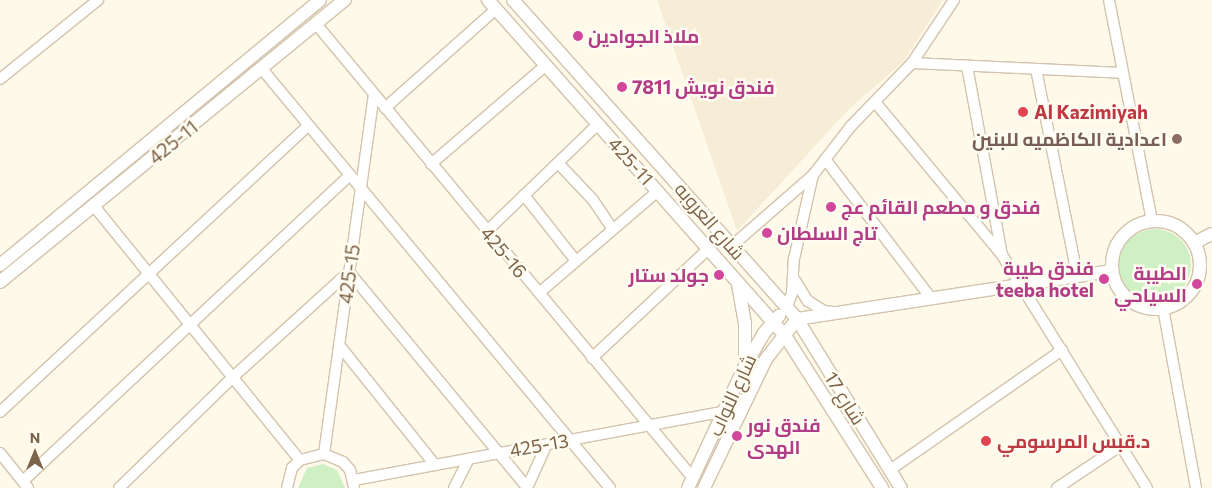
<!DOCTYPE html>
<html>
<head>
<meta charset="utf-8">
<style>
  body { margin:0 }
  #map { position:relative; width:1212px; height:488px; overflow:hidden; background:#fef9e9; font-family:Commissioner,Cairo,sans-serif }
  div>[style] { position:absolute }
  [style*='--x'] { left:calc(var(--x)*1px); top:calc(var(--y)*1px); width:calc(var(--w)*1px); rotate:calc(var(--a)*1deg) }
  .residential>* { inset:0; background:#f7edd6 }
  .green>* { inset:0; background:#cfefc5 }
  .round { border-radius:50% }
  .roads { filter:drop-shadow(1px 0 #d3c3ac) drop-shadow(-1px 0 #d3c3ac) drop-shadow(0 1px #d3c3ac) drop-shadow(0 -1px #d3c3ac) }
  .minor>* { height:10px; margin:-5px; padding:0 5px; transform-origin:5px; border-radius:5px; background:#fff }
  .tertiary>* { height:12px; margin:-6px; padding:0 6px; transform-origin:6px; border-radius:6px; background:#fff }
  .tertiary>.ring { margin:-6px; padding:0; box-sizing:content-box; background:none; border:12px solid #fff; border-radius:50% }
  .dots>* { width:14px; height:14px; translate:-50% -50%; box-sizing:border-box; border:2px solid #fffcf1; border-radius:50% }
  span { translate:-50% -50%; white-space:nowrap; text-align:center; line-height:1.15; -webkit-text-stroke:5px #fffcf1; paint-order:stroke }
  .hotel-label { font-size:19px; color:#b23c85; font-weight:700 }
  .left { translate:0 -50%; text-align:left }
  .right { translate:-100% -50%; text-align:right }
  .health-label { font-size:19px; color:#be3a42; font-weight:700 }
  .education-label { font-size:19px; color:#785e54; font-weight:700 }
  .street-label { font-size:19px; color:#7d6349 }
  .north { position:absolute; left:10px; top:428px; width:50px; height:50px; -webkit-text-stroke:4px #fffcf1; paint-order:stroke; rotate:0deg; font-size:14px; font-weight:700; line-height:20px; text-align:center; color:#7d6349 }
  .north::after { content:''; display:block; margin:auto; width:18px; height:22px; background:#7d6349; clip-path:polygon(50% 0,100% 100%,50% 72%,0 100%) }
</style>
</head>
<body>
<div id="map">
  <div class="residential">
    <i style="clip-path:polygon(657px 0,943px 0,903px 62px,848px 110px,737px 231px)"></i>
  </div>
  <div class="green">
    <i class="round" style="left:1119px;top:229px;width:72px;height:72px"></i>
    <i style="clip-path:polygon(323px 464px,337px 470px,345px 488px,298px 488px,307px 468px)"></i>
  </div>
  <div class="roads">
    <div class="minor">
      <i style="--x:1109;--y:0;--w:225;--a:79"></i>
      <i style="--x:317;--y:25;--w:589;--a:50.31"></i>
      <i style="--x:912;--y:63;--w:210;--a:2.7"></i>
      <i style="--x:967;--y:66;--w:191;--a:79.5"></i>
      <i style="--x:262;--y:69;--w:545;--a:50.29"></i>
      <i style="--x:1036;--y:69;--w:210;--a:78.7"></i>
      <i style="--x:0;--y:79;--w:126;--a:-38.9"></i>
      <i style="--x:875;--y:102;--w:199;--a:50.3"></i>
      <i style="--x:1002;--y:255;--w:274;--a:58.1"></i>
      <i style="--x:385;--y:108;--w:149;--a:-41.7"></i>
      <i style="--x:825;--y:159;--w:175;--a:52.7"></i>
      <i style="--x:558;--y:163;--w:51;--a:46.6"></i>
      <i style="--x:593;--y:200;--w:34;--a:56"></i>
      <i style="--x:431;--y:164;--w:152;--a:-40.7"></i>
      <i style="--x:524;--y:195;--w:84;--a:51.8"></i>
      <i style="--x:94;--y:206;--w:327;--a:51"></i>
      <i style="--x:487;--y:231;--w:154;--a:-43.9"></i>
      <i style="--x:734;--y:244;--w:105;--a:-41.1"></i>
      <i style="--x:813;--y:175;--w:62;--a:-52.2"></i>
      <i style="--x:851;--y:126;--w:88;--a:-45.9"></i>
      <i style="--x:912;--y:63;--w:76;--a:-56.3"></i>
      <i style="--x:794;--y:279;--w:26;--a:58"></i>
      <i style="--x:808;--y:301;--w:19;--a:32"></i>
      <i style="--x:824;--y:311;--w:10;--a:6"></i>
      <i style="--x:539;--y:293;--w:157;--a:-40.6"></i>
      <i style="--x:1163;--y:308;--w:183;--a:79.6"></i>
      <i style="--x:786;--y:309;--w:17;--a:-69"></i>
      <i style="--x:792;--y:293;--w:34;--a:-87"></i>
      <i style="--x:794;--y:259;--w:86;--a:-77.3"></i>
      <i style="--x:339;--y:345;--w:154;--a:51.3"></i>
      <i style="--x:592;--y:358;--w:161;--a:-43.2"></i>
      <i style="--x:0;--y:412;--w:420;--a:-42.9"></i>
      <i style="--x:0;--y:453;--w:45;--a:51.3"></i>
      <i style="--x:324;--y:454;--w:362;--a:-82.1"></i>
      <i style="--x:890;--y:470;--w:210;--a:-34.9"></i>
      <i style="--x:354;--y:480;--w:377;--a:-10.5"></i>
      <i style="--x:23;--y:481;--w:448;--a:-43.1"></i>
      <i style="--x:119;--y:488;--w:159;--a:-44.2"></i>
      <i style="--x:233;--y:377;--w:156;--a:-42.2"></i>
      <i style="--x:349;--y:272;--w:279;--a:50.4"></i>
      <i style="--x:287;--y:488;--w:21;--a:-76"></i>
      <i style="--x:292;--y:468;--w:11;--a:-45"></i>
      <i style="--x:300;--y:460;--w:25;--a:-14"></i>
      <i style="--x:324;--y:454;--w:21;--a:23"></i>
      <i style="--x:343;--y:462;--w:11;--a:49"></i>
      <i style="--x:350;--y:470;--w:18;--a:77"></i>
      <i style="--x:454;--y:488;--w:33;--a:-63"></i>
      <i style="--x:527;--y:488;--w:48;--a:-65.6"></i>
      <i style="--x:1057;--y:488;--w:76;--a:-33.7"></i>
    </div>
    <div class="tertiary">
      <i style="--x:488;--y:0;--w:446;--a:48.5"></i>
      <i style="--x:784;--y:334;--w:183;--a:57.5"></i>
      <i style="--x:513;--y:0;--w:427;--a:48.3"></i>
      <i style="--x:797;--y:319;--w:198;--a:58.4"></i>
      <i class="ring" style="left:1112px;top:221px;width:76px;height:76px"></i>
      <i style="--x:1194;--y:243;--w:20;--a:-27"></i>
      <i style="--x:0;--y:265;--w:415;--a:-39.6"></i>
      <i style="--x:0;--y:282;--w:446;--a:-39.3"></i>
      <i style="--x:738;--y:284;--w:40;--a:80"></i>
      <i style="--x:745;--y:323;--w:40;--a:90"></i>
      <i style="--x:688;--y:488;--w:135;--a:-65"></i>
      <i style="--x:745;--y:366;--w:38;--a:-60"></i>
      <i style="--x:764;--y:333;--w:23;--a:-49"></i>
      <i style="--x:704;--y:488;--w:143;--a:-64.3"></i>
      <i style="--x:766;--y:359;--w:51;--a:-52.2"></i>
      <i style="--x:797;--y:319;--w:319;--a:-8.7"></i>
    </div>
  </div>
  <div class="dots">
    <i style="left:578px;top:36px;background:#d1479c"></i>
    <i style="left:622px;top:87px;background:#d1479c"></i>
    <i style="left:1023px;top:112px;background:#e0444e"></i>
    <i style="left:1177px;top:139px;background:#8d6e63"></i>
    <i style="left:831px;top:207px;background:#d1479c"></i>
    <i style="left:767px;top:233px;background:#d1479c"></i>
    <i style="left:719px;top:275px;background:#d1479c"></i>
    <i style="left:1104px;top:279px;background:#d1479c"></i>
    <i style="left:1197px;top:284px;background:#d1479c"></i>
    <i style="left:737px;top:436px;background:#d1479c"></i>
    <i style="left:986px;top:441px;background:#e0444e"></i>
  </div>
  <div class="hotel-label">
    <span class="left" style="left:588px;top:36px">ملاذ الجوادين</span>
    <span class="left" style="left:632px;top:87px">فندق نويش 7811</span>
    <span class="left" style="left:841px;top:207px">فندق و مطعم القائم عج</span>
    <span class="left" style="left:777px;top:233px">تاج السلطان</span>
    <span class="right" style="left:1094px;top:279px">فندق طيبة<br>teeba hotel</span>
    <span class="right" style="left:1187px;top:284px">الطيبة<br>السياحي</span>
    <span class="right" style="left:709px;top:275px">جولد ستار</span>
    <span class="left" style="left:747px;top:436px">فندق نور<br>الهدى</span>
  </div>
  <div class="health-label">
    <span class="left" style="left:1034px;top:112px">Al Kazimiyah</span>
    <span class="left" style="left:997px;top:441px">د.قبس المرسومي</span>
  </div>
  <div class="education-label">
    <span class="right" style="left:1167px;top:139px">اعدادية الكاظميه للبنين</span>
  </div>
  <div class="street-label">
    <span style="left:173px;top:142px;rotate:-39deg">425-11</span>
    <span style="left:631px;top:161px;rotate:48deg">425-11</span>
    <span style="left:710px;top:221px;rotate:49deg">شارع العروبه</span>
    <span style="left:504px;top:252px;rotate:50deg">425-16</span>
    <span style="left:349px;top:274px;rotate:-82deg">425-15</span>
    <span style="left:732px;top:395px;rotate:-65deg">شارع النواب</span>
    <span style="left:845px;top:398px;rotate:58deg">شارع 17</span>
    <span style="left:539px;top:445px;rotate:-10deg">425-13</span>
  </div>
  <div class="north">N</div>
</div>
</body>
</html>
